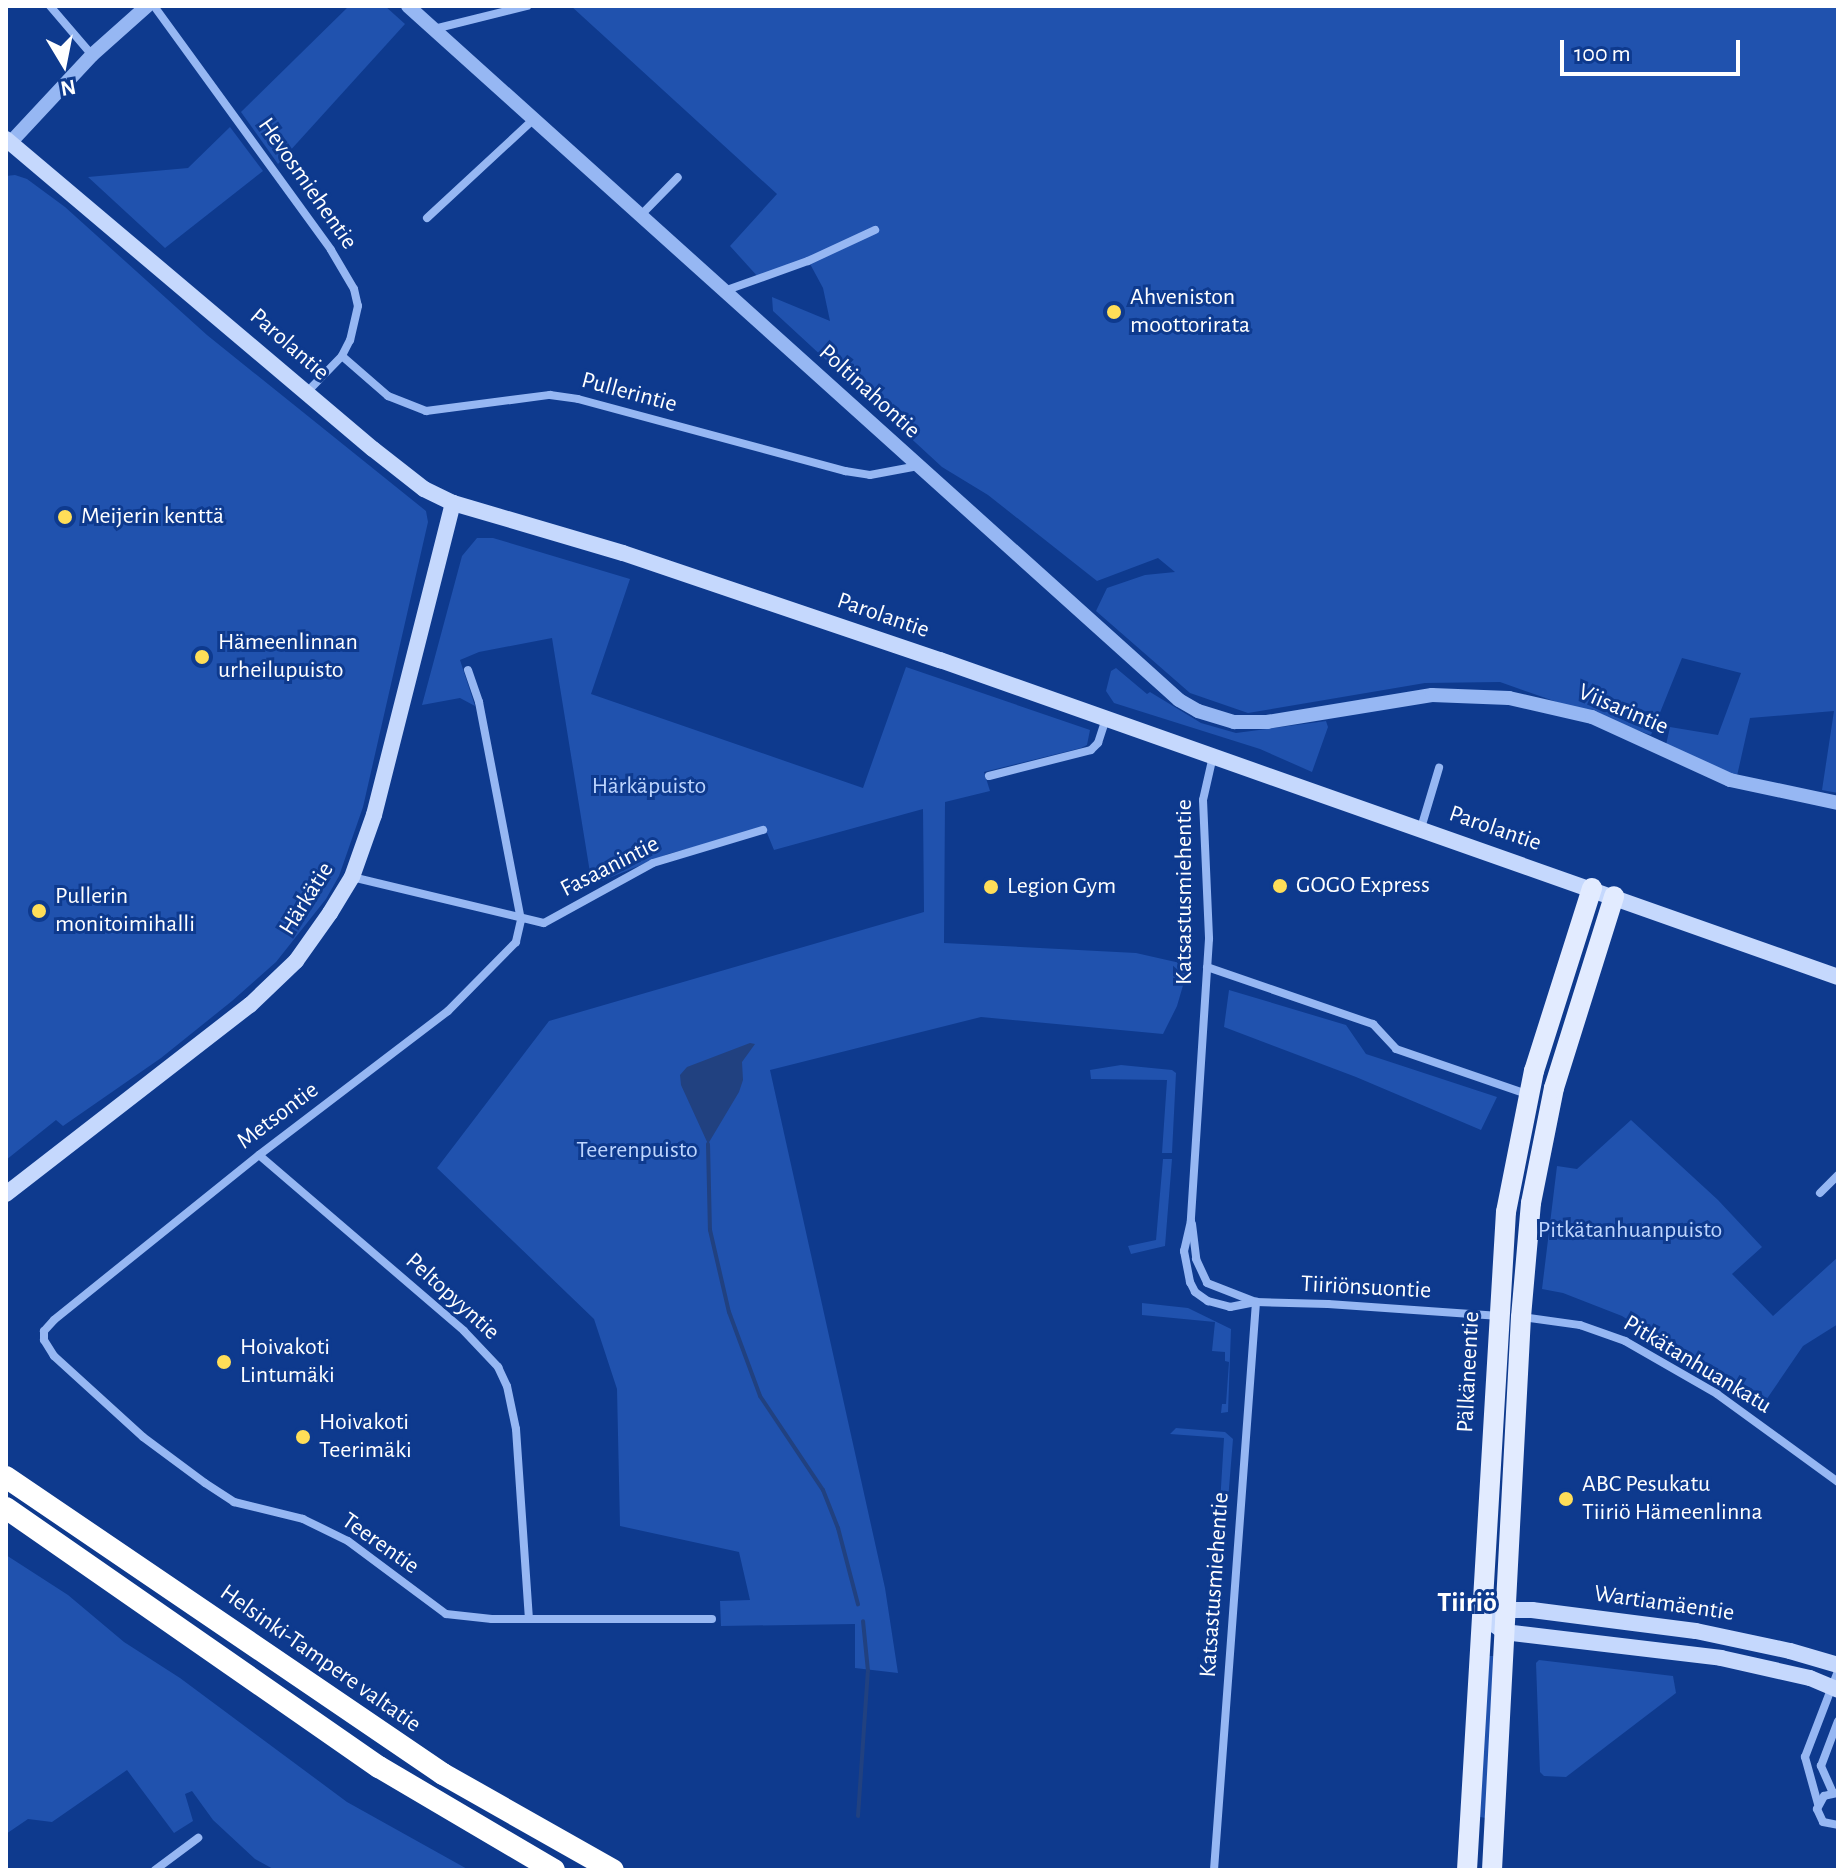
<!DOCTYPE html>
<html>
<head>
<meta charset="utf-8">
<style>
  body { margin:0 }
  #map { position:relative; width:1844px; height:1876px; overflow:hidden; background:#0e3a8e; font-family:"Alegreya Sans",sans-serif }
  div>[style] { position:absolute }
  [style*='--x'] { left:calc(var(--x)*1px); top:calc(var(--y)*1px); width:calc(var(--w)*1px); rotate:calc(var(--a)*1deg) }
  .green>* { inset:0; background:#2052ae }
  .water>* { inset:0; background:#214180 }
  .stream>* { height:4px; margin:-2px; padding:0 2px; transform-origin:2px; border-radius:2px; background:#214180 }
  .minor>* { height:8px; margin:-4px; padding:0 4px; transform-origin:4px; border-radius:4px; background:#96b7f3 }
  .tertiary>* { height:14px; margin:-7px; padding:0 7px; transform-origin:7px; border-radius:7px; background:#96b7f3 }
  .secondary>* { height:16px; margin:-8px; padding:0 8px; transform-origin:8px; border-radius:8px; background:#c5d8fd }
  .primary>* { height:20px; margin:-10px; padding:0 10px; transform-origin:10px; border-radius:10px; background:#e2ebff }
  .motorway>* { height:22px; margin:-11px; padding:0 11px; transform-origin:11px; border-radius:11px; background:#fff }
  .dots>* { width:22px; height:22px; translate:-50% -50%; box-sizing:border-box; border:4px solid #0e3a8e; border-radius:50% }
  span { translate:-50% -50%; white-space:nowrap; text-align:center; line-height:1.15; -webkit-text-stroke:6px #0e3a8e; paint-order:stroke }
  .street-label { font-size:24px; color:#fff }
  .poi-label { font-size:24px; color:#fff }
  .left { translate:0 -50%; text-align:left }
  .park-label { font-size:24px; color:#bdd5fe }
  .quarter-label { font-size:28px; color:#fff; font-weight:700 }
  .frame { position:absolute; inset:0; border:8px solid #fff; pointer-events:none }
  .north { position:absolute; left:24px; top:24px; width:80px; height:80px; -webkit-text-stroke:6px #0e3a8e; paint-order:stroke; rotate:170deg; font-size:22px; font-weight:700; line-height:32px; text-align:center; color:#fff }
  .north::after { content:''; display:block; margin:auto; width:28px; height:36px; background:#fff; clip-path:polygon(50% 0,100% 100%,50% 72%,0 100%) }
  .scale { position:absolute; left:1560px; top:40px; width:180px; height:36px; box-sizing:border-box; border:4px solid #fff; border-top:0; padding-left:10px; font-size:24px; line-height:28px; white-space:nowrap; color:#fff; -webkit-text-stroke:6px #0e3a8e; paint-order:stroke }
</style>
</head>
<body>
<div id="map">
  <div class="green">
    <i style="clip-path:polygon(349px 6px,385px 6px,405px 24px,278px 164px,241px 112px)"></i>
    <i style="clip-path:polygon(571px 6px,1838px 6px,1838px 793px,1822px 790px,1834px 711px,1750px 718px,1737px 776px,1666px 745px,1670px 727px,1718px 735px,1741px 673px,1682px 658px,1651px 735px,1500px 682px,1425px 683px,1248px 713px,1190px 693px,1096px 611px,1107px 588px,1145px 575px,1175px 572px,1158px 558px,1097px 581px,988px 495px,942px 467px,773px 311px,772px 297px,830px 321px,823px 288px,809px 262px,759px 278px,730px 246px,777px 194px)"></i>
    <i style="clip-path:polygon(230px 127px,263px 171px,165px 248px,88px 177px,188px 168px)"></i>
    <i style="clip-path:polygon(15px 175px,27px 179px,65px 207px,207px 335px,426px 511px,428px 522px,363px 807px,339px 876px,326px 899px,276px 962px,232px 1001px,161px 1058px,63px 1126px,56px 1120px,6px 1160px,6px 176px)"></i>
    <i style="clip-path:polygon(477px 538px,493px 538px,630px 579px,591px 694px,863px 788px,906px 667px,1090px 730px,1087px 745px,1081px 748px,984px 772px,990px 791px,945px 802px,944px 943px,1136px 953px,1189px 965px,1177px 1006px,1163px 1034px,981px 1017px,770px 1070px,885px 1588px,898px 1673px,855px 1668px,855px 1624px,721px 1626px,720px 1601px,750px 1600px,739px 1552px,620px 1526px,617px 1389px,594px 1319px,437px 1168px,549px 1021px,924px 912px,923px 809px,774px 850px,765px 828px,668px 854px,592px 885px,552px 638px,479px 652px,460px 660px,475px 706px,460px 698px,422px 705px,462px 556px)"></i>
    <i style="clip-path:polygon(1116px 668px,1147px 694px,1150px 692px,1201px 723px,1236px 733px,1326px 721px,1328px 727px,1312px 772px,1260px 749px,1114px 703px,1106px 691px,1111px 671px)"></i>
    <i style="clip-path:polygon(1229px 990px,1346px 1025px,1366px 1054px,1497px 1097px,1481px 1130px,1356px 1077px,1224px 1027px)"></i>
    <i style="clip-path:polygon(1121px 1065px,1172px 1070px,1176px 1073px,1172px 1153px,1162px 1153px,1167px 1080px,1091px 1079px,1090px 1070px)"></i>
    <i style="clip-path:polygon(1631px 1120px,1718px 1200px,1762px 1247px,1732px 1274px,1773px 1316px,1838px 1257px,1838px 1324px,1803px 1346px,1762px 1406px,1622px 1316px,1563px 1293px,1542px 1289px,1557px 1166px,1577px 1169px)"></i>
    <i style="clip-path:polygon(1163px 1159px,1172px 1159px,1165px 1246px,1131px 1254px,1128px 1246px,1156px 1240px)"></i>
    <i style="clip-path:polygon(1142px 1303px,1188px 1308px,1231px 1329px,1228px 1412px,1221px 1413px,1222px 1404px,1226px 1404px,1229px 1362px,1225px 1361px,1225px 1352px,1212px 1351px,1215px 1322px,1142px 1315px)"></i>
    <i style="clip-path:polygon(1176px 1428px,1225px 1432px,1233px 1439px,1220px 1599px,1214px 1602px,1224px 1438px,1170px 1434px)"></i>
    <i style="clip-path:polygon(6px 1555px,68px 1595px,124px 1642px,180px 1678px,347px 1802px,469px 1870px,275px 1870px,255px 1859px,213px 1820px,192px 1791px,185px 1794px,193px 1821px,174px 1833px,127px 1770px,52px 1822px,28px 1819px,6px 1834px)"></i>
    <i style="clip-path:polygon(1488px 1656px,1494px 1656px,1486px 1818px,1480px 1817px)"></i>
    <i style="clip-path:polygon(1539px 1660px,1673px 1676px,1676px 1693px,1566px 1777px,1544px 1776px,1540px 1772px,1536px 1663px)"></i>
  </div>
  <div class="water">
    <i style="clip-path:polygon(750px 1043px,755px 1044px,742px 1062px,743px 1080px,739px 1092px,708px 1144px,681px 1085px,680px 1075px,687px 1067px)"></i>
  </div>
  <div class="stream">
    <i style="--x:708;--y:1144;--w:86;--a:88.7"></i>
    <i style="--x:710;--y:1230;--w:84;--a:77"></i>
    <i style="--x:729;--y:1312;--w:90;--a:69.7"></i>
    <i style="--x:760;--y:1396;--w:113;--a:56.2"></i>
    <i style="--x:823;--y:1490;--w:41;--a:68.5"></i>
    <i style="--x:838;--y:1528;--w:79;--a:75.3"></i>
    <i style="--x:858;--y:1816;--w:145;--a:-86.1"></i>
    <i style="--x:868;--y:1671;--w:50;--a:-95.7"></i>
  </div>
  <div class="minor">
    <i style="--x:50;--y:6;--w:65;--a:49.4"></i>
    <i style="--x:154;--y:6;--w:301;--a:54"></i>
    <i style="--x:331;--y:250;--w:45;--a:59.5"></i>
    <i style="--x:354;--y:289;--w:17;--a:77"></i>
    <i style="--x:358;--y:306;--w:35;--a:103"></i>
    <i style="--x:350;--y:340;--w:18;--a:117"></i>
    <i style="--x:342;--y:356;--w:50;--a:134.2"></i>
    <i style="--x:434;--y:29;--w:96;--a:-13.9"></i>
    <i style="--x:640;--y:216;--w:54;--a:-45.7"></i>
    <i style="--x:427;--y:218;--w:146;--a:-42.8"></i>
    <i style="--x:724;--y:291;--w:89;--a:-19.7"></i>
    <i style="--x:808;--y:261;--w:74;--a:-24.8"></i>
    <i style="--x:342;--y:356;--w:61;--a:41"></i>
    <i style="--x:388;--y:396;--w:41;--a:21.5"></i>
    <i style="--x:426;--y:411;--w:125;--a:-7.4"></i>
    <i style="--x:550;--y:395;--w:28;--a:8"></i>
    <i style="--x:578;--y:399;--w:277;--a:15.1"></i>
    <i style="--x:845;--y:471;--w:25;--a:9"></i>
    <i style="--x:870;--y:475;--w:49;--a:-10.6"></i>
    <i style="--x:468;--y:670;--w:34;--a:71"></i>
    <i style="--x:479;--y:702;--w:222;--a:79.1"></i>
    <i style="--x:521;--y:920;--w:23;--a:103"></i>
    <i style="--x:516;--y:942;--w:97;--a:134.6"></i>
    <i style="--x:448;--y:1011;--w:238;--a:142.7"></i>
    <i style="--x:259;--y:1155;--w:263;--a:141.2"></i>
    <i style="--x:54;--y:1320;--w:15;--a:132"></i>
    <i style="--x:44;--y:1331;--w:9;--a:90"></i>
    <i style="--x:44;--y:1340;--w:19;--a:58"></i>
    <i style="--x:54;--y:1356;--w:120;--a:42.3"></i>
    <i style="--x:143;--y:1437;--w:77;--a:36.6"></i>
    <i style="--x:205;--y:1483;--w:35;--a:33"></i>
    <i style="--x:234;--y:1502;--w:71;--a:13.8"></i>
    <i style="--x:303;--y:1519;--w:50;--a:26.1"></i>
    <i style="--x:348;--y:1541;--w:122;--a:36.7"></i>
    <i style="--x:446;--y:1614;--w:46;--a:6.2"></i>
    <i style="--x:492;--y:1619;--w:220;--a:0"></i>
    <i style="--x:1213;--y:756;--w:45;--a:102.8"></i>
    <i style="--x:1203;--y:800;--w:139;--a:87.5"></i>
    <i style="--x:1209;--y:939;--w:283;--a:93.7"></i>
    <i style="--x:1191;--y:1221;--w:31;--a:103"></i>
    <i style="--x:1184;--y:1251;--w:32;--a:79"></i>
    <i style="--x:1190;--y:1282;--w:11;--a:63"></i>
    <i style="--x:1195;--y:1292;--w:16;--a:35"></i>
    <i style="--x:1208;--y:1301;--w:23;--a:15"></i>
    <i style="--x:1230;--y:1307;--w:26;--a:-11"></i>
    <i style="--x:1256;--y:1302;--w:72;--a:1.6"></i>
    <i style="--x:1328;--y:1304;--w:172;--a:4"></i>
    <i style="--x:989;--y:776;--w:105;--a:-14.3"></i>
    <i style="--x:1091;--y:750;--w:10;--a:-45"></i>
    <i style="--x:1098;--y:743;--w:25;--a:-72"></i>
    <i style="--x:1421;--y:828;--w:63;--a:-73.3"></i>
    <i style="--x:352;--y:877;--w:197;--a:13.5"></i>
    <i style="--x:544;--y:923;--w:124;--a:-28.8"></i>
    <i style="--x:653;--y:863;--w:115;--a:-16.7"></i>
    <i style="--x:1207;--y:967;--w:176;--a:19"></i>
    <i style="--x:1373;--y:1024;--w:34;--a:47"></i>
    <i style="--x:1396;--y:1049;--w:139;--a:19"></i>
    <i style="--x:259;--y:1155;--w:270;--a:40.6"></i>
    <i style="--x:464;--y:1331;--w:50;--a:46.6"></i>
    <i style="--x:498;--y:1367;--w:21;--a:65"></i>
    <i style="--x:507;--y:1386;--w:44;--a:78.2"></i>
    <i style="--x:516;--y:1429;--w:189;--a:86.1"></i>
    <i style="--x:1820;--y:1193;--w:25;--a:-45"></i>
    <i style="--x:1192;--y:1224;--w:35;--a:83"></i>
    <i style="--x:1196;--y:1259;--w:26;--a:65"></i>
    <i style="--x:1207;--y:1283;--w:53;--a:21.2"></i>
    <i style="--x:1522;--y:1317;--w:59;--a:7.9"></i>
    <i style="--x:1580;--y:1325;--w:48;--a:19.6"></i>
    <i style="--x:1625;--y:1341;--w:106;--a:29.9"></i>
    <i style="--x:1717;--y:1394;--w:150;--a:36"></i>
    <i style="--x:1833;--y:1793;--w:30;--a:-114"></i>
    <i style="--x:1821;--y:1766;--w:48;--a:-69.3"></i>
    <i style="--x:1837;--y:1793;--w:13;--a:167"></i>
    <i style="--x:1824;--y:1796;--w:15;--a:118"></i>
    <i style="--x:1817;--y:1809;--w:14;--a:65"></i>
    <i style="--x:1823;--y:1822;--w:15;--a:11"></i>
    <i style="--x:1818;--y:1804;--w:49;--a:-105.5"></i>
    <i style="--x:1805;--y:1757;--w:92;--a:-69"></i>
    <i style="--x:155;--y:1870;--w:54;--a:-36.7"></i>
    <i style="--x:1214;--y:1870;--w:570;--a:-85.77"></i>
  </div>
  <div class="tertiary">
    <i style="--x:408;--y:6;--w:1037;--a:41.99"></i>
    <i style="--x:1179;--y:700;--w:22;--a:30"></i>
    <i style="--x:1198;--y:711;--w:38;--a:17"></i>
    <i style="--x:1234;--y:722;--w:33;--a:0"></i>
    <i style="--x:1267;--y:722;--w:167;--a:-9.3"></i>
    <i style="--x:1432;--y:695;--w:77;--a:2.2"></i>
    <i style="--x:1509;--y:698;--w:85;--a:12.9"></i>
    <i style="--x:1592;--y:717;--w:152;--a:24.5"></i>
    <i style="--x:1730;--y:780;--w:110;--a:12"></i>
    <i style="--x:10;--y:143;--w:120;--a:-47"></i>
    <i style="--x:92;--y:55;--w:74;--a:-41.7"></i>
  </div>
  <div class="secondary">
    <i style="--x:6;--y:139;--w:480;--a:40.2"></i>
    <i style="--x:373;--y:449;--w:65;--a:38.1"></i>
    <i style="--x:424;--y:489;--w:32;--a:26"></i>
    <i style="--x:453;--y:503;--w:177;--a:16.4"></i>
    <i style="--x:623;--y:553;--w:335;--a:18.7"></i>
    <i style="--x:940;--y:660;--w:952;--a:19.44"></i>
    <i style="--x:6;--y:1194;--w:309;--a:-37.8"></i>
    <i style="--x:250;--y:1005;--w:64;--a:-43.7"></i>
    <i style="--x:296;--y:961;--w:59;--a:-54.7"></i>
    <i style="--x:330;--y:913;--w:42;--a:-58.6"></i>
    <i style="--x:352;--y:877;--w:66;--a:-70.5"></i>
    <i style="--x:374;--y:815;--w:322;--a:-75.8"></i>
    <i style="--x:1498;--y:1610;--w:34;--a:0"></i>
    <i style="--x:1532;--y:1610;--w:165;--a:7.3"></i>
    <i style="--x:1696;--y:1631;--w:96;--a:12"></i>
    <i style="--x:1790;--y:1651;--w:50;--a:16.3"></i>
    <i style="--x:1481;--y:1615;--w:29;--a:36"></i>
    <i style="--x:1504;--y:1632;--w:219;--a:6.8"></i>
    <i style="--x:1721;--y:1658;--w:91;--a:12.7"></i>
    <i style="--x:1810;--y:1678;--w:30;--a:23"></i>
  </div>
  <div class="primary">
    <i style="--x:1467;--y:1870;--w:659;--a:-86.61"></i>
    <i style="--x:1506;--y:1212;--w:144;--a:-78.8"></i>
    <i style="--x:1534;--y:1071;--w:192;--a:-72.4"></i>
    <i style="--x:1492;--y:1870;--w:554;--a:-87"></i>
    <i style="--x:1521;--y:1317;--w:114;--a:-85"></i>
    <i style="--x:1531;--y:1203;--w:117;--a:-78.7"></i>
    <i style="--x:1554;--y:1088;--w:201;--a:-72.6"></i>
  </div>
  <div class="motorway">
    <i style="--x:6;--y:1477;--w:528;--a:34.2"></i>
    <i style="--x:443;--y:1774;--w:195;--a:29.5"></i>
    <i style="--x:6;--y:1508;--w:454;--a:34.8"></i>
    <i style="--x:379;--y:1767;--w:203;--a:30.5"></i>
  </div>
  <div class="dots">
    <i style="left:1114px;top:312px;background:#ffde58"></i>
    <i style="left:65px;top:517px;background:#ffde58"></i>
    <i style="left:202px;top:657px;background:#ffde58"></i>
    <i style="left:1280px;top:886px;background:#ffde58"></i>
    <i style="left:991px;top:887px;background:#ffde58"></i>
    <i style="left:39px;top:911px;background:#ffde58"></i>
    <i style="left:224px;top:1362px;background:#ffde58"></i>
    <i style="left:303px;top:1437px;background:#ffde58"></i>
    <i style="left:1566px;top:1499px;background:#ffde58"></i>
  </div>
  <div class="street-label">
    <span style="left:307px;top:184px;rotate:55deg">Hevosmiehentie</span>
    <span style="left:289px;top:345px;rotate:41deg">Parolantie</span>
    <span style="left:869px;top:392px;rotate:42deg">Poltinahontie</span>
    <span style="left:629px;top:393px;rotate:15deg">Pullerintie</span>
    <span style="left:883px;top:616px;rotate:19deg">Parolantie</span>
    <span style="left:1623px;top:710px;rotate:23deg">Viisarintie</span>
    <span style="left:1495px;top:829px;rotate:19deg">Parolantie</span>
    <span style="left:610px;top:867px;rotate:-27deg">Fasaanintie</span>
    <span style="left:1185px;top:892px;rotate:-90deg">Katsastusmiehentie</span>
    <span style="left:307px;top:899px;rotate:-58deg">Härkätie</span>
    <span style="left:278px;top:1116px;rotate:-37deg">Metsontie</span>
    <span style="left:1366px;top:1288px;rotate:3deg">Tiiriönsuontie</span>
    <span style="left:452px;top:1297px;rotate:42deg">Peltopyyntie</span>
    <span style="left:1697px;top:1365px;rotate:31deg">Pitkätanhuankatu</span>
    <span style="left:1469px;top:1372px;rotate:-87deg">Pälkäneentie</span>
    <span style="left:380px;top:1544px;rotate:35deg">Teerentie</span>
    <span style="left:1215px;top:1585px;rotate:-86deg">Katsastusmiehentie</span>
    <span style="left:1664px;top:1604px;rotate:8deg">Wartiamäentie</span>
    <span style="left:320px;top:1659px;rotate:35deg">Helsinki-Tampere valtatie</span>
  </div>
  <div class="poi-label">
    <span class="left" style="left:1130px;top:312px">Ahveniston<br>moottorirata</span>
    <span class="left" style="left:81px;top:517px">Meijerin kenttä</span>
    <span class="left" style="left:218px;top:657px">Hämeenlinnan<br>urheilupuisto</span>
    <span class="left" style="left:1296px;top:886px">GOGO Express</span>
    <span class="left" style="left:1007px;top:887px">Legion Gym</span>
    <span class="left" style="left:55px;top:911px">Pullerin<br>monitoimihalli</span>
    <span class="left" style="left:240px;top:1362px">Hoivakoti<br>Lintumäki</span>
    <span class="left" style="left:319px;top:1437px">Hoivakoti<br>Teerimäki</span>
    <span class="left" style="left:1582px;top:1499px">ABC Pesukatu<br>Tiiriö Hämeenlinna</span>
  </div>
  <div class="park-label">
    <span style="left:649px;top:787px">Härkäpuisto</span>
    <span style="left:637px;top:1151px">Teerenpuisto</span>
    <span style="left:1630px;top:1231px">Pitkätanhuanpuisto</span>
  </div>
  <div class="quarter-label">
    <span style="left:1467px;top:1603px">Tiiriö</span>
  </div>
  <div class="frame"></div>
  <div class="north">N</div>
  <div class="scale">100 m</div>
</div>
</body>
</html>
